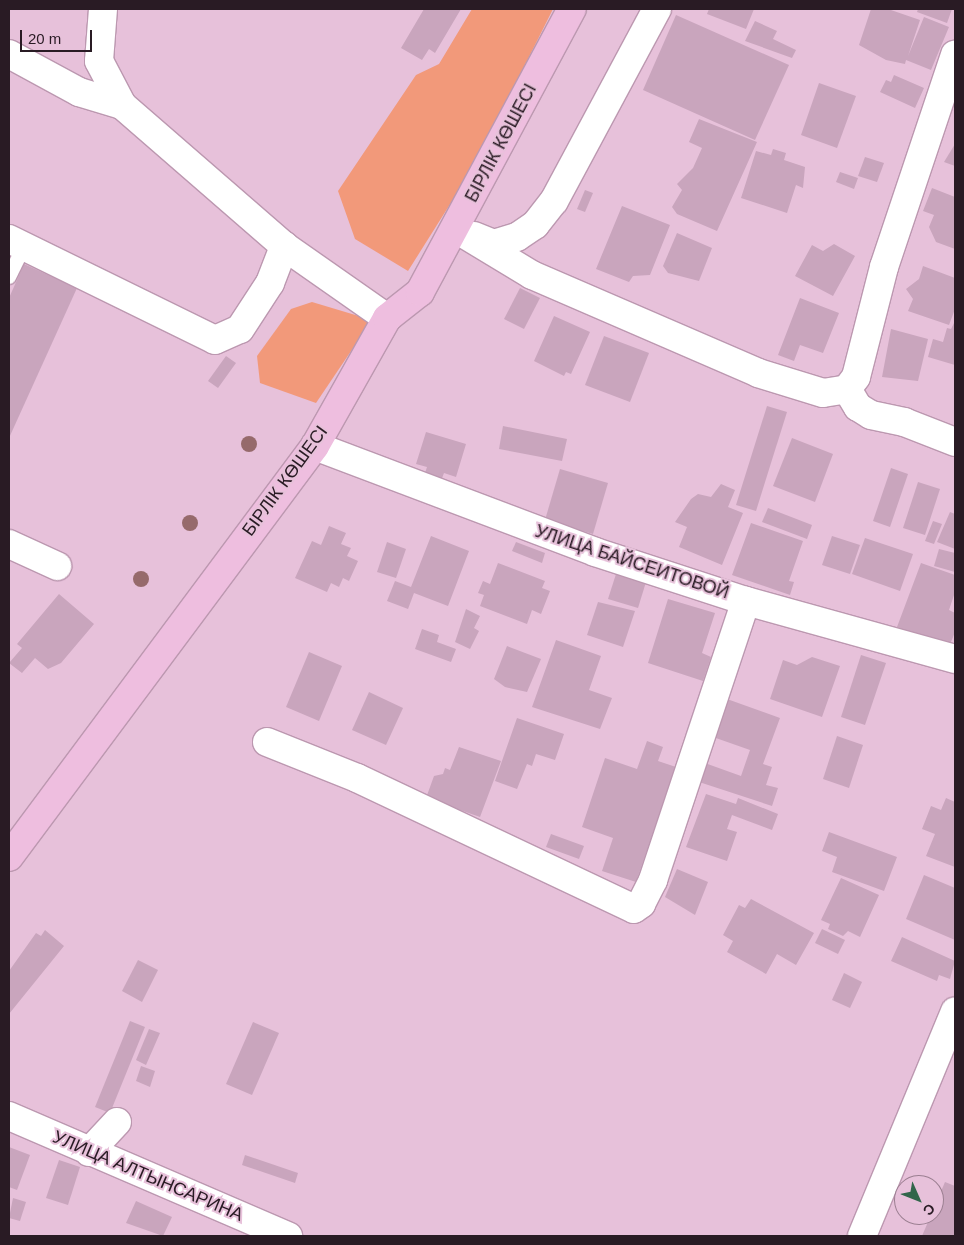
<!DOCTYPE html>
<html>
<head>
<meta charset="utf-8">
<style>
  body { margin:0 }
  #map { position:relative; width:964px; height:1245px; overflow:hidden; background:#e7c1da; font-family:Arial,sans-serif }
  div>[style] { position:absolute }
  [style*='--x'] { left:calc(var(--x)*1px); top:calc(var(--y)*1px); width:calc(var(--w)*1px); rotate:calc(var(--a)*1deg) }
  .green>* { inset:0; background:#f2997a }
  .building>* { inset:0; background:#c9a5bd }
  .roads { filter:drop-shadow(1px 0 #bc98b0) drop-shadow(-1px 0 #bc98b0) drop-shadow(0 1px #bc98b0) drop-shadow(0 -1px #bc98b0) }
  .service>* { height:14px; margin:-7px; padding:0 7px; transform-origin:7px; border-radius:7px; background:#fff }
  .minor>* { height:28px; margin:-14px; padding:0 14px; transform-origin:14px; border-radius:14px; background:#fff }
  .tertiary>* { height:28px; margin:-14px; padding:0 14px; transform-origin:14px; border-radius:14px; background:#fff }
  .primary>* { height:28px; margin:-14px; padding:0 14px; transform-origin:14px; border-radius:14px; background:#eebedf }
  .trees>* { width:16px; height:16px; margin:-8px; border-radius:50%; background:#966a6b }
  span { translate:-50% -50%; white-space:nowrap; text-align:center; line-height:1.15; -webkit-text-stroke:4px #e7c1da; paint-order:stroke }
  .street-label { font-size:18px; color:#291b24 }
  .frame { position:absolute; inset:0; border:10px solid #291b24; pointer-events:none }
  .north { position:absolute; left:894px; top:1175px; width:50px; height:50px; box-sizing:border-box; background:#e7c1da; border:1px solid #9b7f91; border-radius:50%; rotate:134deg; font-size:14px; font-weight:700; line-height:20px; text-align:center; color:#291b24 }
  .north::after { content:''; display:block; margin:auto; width:18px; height:22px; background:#32664b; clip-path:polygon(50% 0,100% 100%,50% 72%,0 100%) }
  .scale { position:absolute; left:20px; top:30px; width:72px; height:22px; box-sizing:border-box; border:2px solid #291b24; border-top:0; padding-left:6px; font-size:15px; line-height:18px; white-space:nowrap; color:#291b24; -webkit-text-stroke:4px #e7c1da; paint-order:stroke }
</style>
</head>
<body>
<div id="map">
  <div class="green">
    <i style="clip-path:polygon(472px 9px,553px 9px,476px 163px,408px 271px,355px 239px,338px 191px,416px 75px,439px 64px)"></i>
    <i style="clip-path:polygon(312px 302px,372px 320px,316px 403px,260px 383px,257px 356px,291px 309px)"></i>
  </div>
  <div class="building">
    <i style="clip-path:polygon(424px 9px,461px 9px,435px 53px,429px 49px,422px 60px,401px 48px)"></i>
    <i style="clip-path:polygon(709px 9px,754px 9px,746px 29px,707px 14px)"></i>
    <i style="clip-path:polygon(871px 9px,888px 9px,920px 20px,908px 56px,924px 17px,949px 27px,931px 70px,906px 60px,905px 64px,886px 60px,859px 45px)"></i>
    <i style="clip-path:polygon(918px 9px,952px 9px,947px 23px,917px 12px)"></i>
    <i style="clip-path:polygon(676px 15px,789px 65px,755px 140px,643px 90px)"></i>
    <i style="clip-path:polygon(755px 21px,777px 31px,773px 39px,796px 50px,792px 58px,745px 41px)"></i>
    <i style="clip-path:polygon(894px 75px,924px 88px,915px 108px,880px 92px,886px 80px,891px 82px)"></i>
    <i style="clip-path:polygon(819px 83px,856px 96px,837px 148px,801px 135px)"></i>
    <i style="clip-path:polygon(699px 119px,757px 142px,717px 231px,677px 214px,672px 207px,682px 190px,677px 184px,693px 168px,702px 148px,689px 142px)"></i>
    <i style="clip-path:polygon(955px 144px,955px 166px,944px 162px)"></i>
    <i style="clip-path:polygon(773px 149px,786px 153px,784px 160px,805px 167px,803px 188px,796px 185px,787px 213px,741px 198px,756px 151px,771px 155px)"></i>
    <i style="clip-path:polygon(865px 157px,884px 163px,877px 182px,858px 176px)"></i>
    <i style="clip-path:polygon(840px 172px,858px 178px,854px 189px,836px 182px)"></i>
    <i style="clip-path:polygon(932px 188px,955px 197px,955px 249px,936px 242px,929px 227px,934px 215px,923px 211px)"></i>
    <i style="clip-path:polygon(585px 190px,593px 193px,585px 212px,577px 209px)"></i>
    <i style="clip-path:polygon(622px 206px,670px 225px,650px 275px,633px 276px,629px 282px,596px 269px)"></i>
    <i style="clip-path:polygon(677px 233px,712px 248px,699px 281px,668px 273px,663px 266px)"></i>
    <i style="clip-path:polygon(834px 244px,855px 256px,833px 296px,795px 276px,812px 245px,823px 251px)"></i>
    <i style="clip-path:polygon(24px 264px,77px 288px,9px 438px,9px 298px)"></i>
    <i style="clip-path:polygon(923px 266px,955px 278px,955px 309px,949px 325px,908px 311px,913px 299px,906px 289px,919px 279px)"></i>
    <i style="clip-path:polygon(520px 288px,540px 298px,524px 329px,504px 319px)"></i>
    <i style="clip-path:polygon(800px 298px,839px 313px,823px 353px,800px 345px,794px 361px,778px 355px)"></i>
    <i style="clip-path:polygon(554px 316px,590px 332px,571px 374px,566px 372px,564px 376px,534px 361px)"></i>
    <i style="clip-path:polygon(954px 323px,955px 365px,928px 357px,933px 339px,943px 342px,947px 328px,951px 329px)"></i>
    <i style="clip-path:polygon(891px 329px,928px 339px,918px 381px,882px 377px)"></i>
    <i style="clip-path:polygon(604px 336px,649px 353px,630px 402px,585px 385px)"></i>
    <i style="clip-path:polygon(226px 356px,236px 363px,218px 388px,208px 381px)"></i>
    <i style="clip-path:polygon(767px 406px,787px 412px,756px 511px,736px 505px)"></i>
    <i style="clip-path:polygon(503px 426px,567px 439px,562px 461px,499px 449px)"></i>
    <i style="clip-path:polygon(426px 432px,466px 444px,456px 477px,444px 473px,441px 481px,424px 476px,427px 467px,416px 464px)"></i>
    <i style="clip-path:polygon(792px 438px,833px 454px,815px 502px,773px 486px)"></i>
    <i style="clip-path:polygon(891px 468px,908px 474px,890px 527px,873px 521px)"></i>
    <i style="clip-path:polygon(560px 469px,608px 483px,593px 534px,545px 520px)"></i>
    <i style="clip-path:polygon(918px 482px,940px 489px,925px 535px,903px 528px)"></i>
    <i style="clip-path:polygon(721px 484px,735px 490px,728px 507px,743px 513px,722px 565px,679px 547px,687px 527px,675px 522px,691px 499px,698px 494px,711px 497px)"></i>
    <i style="clip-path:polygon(768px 508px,812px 525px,807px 539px,762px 522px)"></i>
    <i style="clip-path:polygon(950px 512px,955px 514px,955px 549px,937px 542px)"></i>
    <i style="clip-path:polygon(933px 521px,942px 524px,934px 544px,925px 541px)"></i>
    <i style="clip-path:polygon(751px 523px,803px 541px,789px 581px,794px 582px,790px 595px,732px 575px)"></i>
    <i style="clip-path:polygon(329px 526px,346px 533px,341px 544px,351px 548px,347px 556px,358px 561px,349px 581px,343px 578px,339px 587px,331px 583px,327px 592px,295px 578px,312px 541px,321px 545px)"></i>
    <i style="clip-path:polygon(431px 536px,469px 551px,448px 606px,414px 593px,408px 609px,387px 601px,395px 581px,411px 587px)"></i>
    <i style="clip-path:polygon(832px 536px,860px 545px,850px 574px,822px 565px)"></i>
    <i style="clip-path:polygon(865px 538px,913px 554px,900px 591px,852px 574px)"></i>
    <i style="clip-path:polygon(387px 542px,406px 549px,396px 578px,377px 572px)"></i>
    <i style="clip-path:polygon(516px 542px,545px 553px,542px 563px,512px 551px)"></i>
    <i style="clip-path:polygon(939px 549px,955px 553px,955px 572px,934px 566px)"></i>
    <i style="clip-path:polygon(498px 563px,545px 581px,542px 588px,550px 591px,541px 614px,532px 610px,527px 624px,480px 606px,484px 595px,478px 593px,483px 581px,490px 584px)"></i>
    <i style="clip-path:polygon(921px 563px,955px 575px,955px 592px,949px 610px,955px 613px,955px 632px,949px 647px,897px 627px)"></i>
    <i style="clip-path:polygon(616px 574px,646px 582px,638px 608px,608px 599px)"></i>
    <i style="clip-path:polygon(59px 594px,94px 624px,61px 663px,48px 669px,35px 658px,22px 673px,9px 663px,22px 648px,17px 644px)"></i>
    <i style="clip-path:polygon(668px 599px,715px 613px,702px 653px,711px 657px,703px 681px,648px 663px)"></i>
    <i style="clip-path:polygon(598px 602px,635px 611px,623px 647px,587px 635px)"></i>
    <i style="clip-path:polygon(466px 609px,480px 616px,474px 628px,479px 631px,470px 649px,455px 642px)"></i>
    <i style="clip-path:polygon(422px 629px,439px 635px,437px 642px,456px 649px,451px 662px,415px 649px)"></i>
    <i style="clip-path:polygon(556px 640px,601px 656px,589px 690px,612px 698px,600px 729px,532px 707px)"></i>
    <i style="clip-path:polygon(507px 646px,541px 659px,527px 692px,505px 687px,494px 679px)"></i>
    <i style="clip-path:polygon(309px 652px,342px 666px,319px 721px,286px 707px)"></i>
    <i style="clip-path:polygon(861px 655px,886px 663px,865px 725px,841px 717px)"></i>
    <i style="clip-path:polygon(812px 657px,840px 666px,822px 717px,770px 699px,783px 660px,797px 665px)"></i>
    <i style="clip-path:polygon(369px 692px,403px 708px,386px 745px,352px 730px)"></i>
    <i style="clip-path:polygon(727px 699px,780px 718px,763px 764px,772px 767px,766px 785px,778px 788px,772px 806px,696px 781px,702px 762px,741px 776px,750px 750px,713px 737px)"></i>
    <i style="clip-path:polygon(517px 718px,564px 734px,555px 760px,536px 754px,532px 766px,527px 764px,517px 789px,495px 781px)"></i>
    <i style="clip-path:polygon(837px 736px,863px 745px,849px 788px,823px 779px)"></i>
    <i style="clip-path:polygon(647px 741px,663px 747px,658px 761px,676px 767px,636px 882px,602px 871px,613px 838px,582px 827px,605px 758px,637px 769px)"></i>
    <i style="clip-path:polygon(459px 747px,501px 761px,480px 817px,426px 798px,434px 776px,443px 774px,445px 768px,450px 770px)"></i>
    <i style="clip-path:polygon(706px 794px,736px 804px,738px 798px,778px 814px,772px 830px,732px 815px,727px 829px,737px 832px,727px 861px,686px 847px)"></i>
    <i style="clip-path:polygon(946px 798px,955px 802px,955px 867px,926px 856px,935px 834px,922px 829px,931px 806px,941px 810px)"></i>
    <i style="clip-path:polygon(829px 832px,897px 857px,884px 891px,832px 872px,837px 857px,822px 851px)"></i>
    <i style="clip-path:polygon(551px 834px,584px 846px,579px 859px,546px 847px)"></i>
    <i style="clip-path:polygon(677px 869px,708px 882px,695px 915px,665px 897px)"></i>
    <i style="clip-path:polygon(924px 875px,955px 888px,955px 940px,906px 919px)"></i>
    <i style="clip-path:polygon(841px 878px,879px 895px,860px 937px,848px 931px,843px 936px,828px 929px,830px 924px,821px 920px)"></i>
    <i style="clip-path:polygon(751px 899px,814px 933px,796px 965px,777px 954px,766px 974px,727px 952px,733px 941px,723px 935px,739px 905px,745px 908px)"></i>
    <i style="clip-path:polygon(822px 929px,845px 940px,838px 954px,815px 943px)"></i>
    <i style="clip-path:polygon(45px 930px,64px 946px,9px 1014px,9px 971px,36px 933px,41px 936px)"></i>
    <i style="clip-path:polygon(902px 937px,955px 961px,950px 979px,939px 975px,937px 981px,891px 961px)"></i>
    <i style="clip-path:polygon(138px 960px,158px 970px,142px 1002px,122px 991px)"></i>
    <i style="clip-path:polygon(844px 973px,862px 982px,850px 1008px,832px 1000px)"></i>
    <i style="clip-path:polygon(130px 1021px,145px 1027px,110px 1113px,95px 1107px)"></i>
    <i style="clip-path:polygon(253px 1022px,279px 1033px,252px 1095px,226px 1084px)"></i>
    <i style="clip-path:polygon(149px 1029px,160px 1033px,146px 1065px,136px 1060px)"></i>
    <i style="clip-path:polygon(141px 1066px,155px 1071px,150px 1087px,136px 1081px)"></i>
    <i style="clip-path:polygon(9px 1147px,30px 1155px,17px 1190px,9px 1187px)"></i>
    <i style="clip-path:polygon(245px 1155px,298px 1173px,295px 1183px,242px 1165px)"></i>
    <i style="clip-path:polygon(59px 1160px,80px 1167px,68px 1205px,46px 1198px)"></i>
    <i style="clip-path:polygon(945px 1182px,955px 1186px,955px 1236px,922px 1236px)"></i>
    <i style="clip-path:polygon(13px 1198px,26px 1202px,20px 1221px,9px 1218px)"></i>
    <i style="clip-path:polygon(136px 1201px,172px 1217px,163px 1236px,126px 1223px)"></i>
  </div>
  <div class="roads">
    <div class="service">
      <i style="--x:9;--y:277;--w:34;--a:-64"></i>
    </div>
    <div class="minor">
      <i style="--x:103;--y:9;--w:52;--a:94.4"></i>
      <i style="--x:99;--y:61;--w:50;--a:62.4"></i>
      <i style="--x:122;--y:105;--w:215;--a:41"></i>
      <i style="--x:284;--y:246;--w:126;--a:35"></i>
      <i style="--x:9;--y:54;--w:80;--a:28.5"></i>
      <i style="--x:79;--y:92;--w:45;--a:16.8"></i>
      <i style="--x:456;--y:229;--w:89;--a:31.2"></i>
      <i style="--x:532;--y:275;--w:246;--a:23.4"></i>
      <i style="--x:758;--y:373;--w:68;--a:17.1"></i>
      <i style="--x:823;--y:393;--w:24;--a:-9"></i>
      <i style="--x:847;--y:389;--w:21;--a:59"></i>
      <i style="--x:858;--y:407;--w:15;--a:32"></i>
      <i style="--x:871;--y:415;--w:34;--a:12"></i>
      <i style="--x:904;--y:422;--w:55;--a:21.4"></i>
      <i style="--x:474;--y:236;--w:22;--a:22"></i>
      <i style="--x:494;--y:244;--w:24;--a:-17"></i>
      <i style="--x:517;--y:237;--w:22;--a:-34"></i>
      <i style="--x:535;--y:225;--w:31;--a:-52"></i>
      <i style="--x:554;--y:201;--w:218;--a:-61.8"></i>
      <i style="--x:9;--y:239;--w:229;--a:26.1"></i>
      <i style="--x:215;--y:340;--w:27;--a:-24"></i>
      <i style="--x:240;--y:329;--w:55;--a:-56.9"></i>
      <i style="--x:270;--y:283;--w:40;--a:-69"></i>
      <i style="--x:847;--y:389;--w:15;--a:-53"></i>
      <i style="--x:856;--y:377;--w:114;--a:-75.7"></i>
      <i style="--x:884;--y:267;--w:224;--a:-71.5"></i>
      <i style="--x:315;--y:446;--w:299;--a:20.7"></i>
      <i style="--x:595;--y:552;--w:159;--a:18"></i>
      <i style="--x:746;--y:601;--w:217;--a:15.5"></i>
      <i style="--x:9;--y:544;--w:53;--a:24.6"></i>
      <i style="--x:267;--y:742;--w:97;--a:21.8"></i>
      <i style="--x:357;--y:778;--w:306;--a:25.3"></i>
      <i style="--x:634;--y:909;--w:9;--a:-36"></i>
      <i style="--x:641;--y:904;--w:27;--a:-63"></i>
      <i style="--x:653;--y:880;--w:294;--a:-71.6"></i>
      <i style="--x:89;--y:1152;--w:41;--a:-47"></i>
      <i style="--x:862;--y:1236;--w:243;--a:-67.5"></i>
    </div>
    <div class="tertiary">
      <i style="--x:9;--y:1116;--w:304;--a:23.3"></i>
    </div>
    <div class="primary">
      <i style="--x:9;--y:857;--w:512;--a:-53.33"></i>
      <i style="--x:315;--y:446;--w:147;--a:-60.6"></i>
      <i style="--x:387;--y:318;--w:42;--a:-38.2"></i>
      <i style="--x:420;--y:292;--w:321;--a:-61.8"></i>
    </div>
  </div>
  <div class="trees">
    <i style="left:249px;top:444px"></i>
    <i style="left:190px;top:523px"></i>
    <i style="left:141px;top:579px"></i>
  </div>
  <div class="street-label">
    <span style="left:501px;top:143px;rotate:-62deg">БІРЛІК КӨШЕСІ</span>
    <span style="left:285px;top:481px;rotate:-54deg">БІРЛІК КӨШЕСІ</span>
    <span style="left:632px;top:562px;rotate:18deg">УЛИЦА БАЙСЕИТОВОЙ</span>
    <span style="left:148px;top:1176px;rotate:23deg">УЛИЦА АЛТЫНСАРИНА</span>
  </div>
  <div class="frame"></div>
  <div class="north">С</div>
  <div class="scale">20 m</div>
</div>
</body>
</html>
